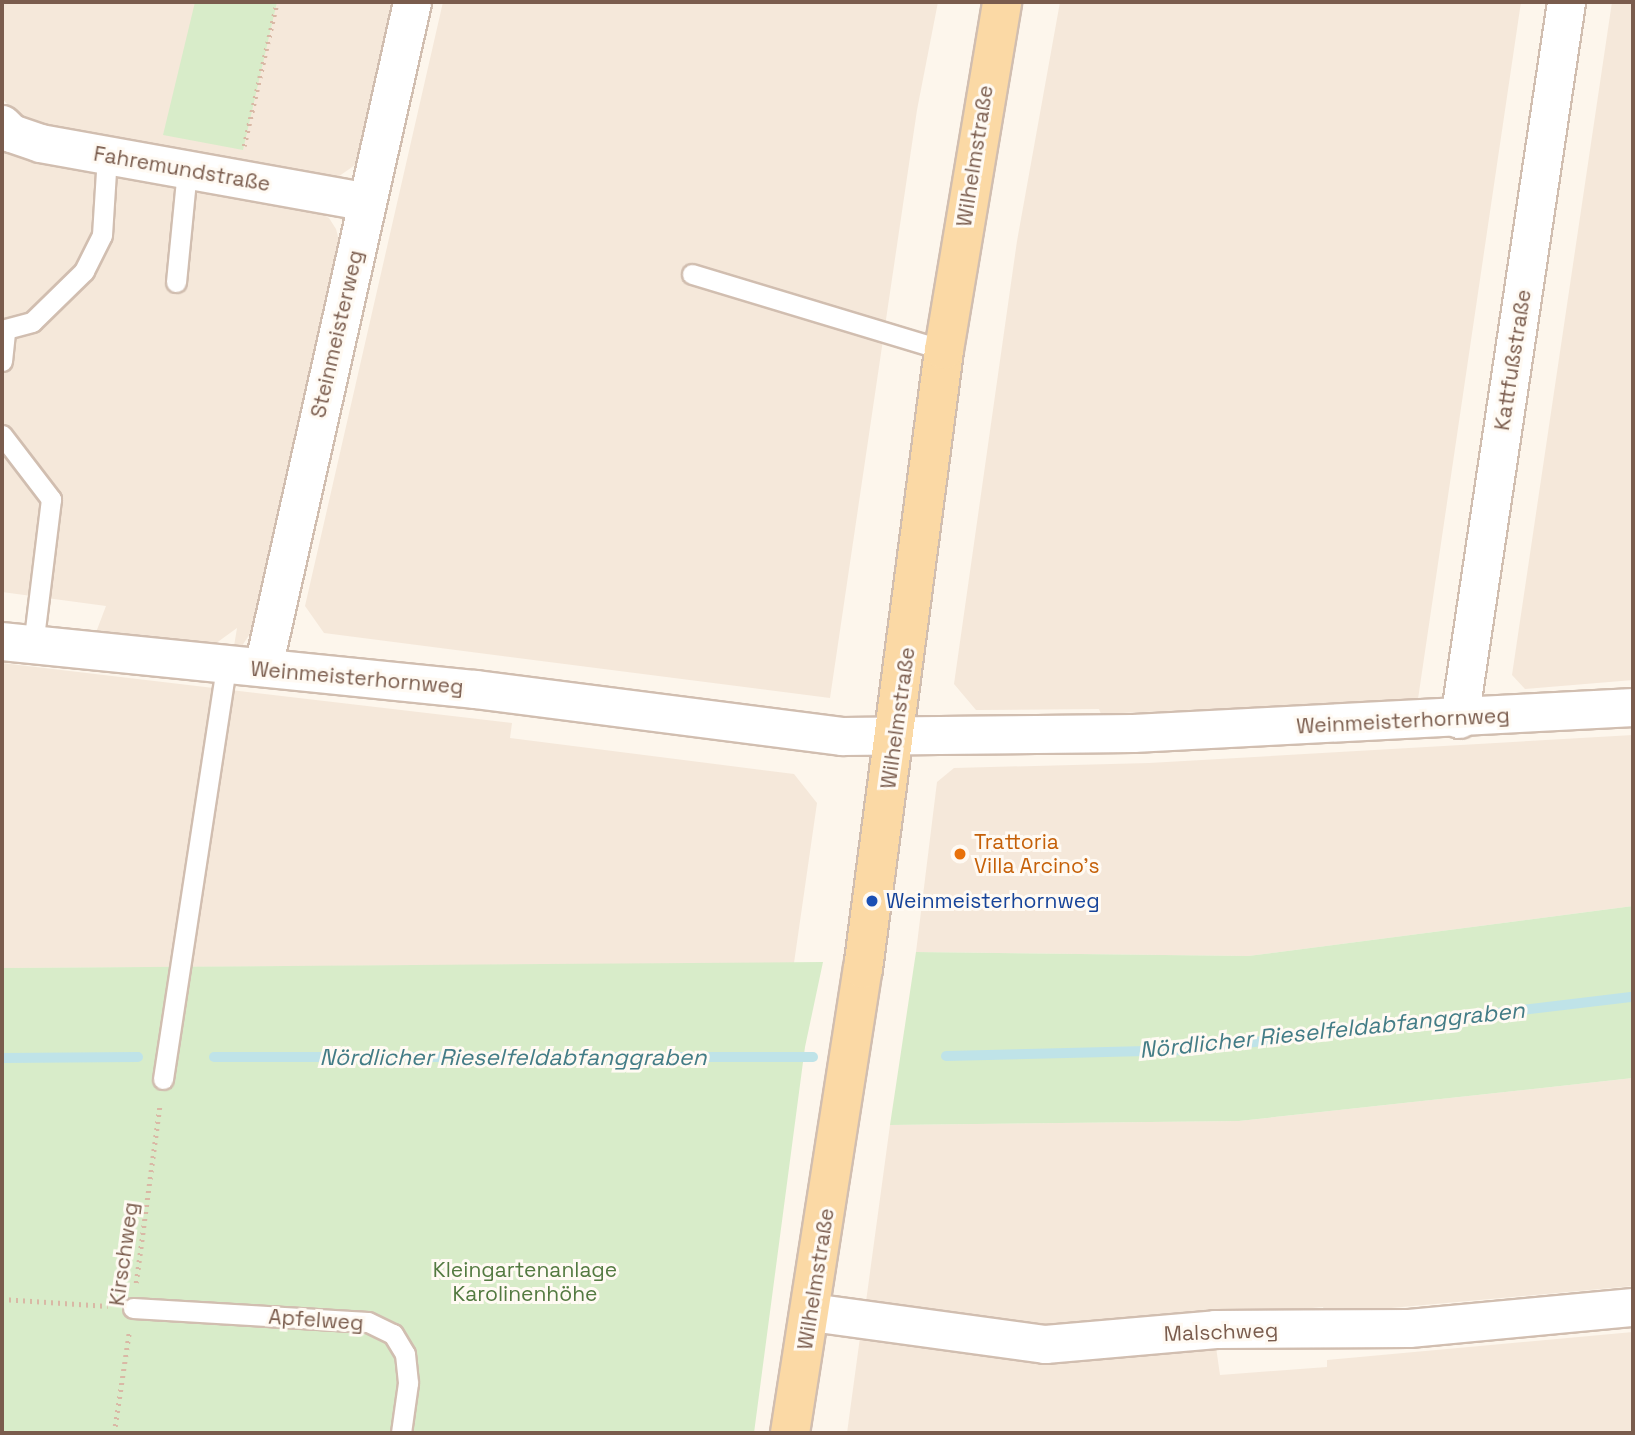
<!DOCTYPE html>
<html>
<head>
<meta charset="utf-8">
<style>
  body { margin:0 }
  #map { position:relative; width:1635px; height:1435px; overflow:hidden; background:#fdf6ec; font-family:"Space Grotesk",sans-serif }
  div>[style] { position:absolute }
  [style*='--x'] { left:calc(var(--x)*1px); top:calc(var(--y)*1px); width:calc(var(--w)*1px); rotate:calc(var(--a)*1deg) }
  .residential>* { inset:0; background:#f5e8da }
  .green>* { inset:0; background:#d8ecc9 }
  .stream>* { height:10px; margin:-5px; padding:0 5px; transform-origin:5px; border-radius:5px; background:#bfe3e8 }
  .path>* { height:4.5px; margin-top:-2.25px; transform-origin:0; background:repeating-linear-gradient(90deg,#d9b8a5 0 2px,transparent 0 7px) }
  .roads { filter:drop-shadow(2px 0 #d1beb0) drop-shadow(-2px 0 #d1beb0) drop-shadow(0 2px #d1beb0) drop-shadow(0 -2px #d1beb0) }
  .lane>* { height:19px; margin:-9.5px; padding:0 9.5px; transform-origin:9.5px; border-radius:9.5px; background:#fff }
  .street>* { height:37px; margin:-18.5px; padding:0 18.5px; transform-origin:18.5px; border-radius:18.5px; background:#fff }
  .primary>* { height:38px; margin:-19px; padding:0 19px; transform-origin:19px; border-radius:19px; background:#fbd9a5 }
  .dots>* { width:19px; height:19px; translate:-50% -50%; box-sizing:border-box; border:4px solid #fffaf3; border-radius:50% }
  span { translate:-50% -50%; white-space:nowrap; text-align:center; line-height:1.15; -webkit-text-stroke:6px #fffaf3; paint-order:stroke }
  .street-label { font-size:21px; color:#7a5c4d }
  .food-label { font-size:21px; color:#c56008 }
  .left { translate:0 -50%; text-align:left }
  .transit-label { font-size:21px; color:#164399 }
  .park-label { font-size:21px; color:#537a41 }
  .water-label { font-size:23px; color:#437c86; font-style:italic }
  .frame { position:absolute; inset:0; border:4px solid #7a5c4d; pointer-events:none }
</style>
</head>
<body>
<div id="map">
  <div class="residential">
    <i style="clip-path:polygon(2px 2px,396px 2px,362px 152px,355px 165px,335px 179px,23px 123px,2px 98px)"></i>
    <i style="clip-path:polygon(443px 2px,938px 2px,917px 110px,830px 698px,324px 633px,305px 606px)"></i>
    <i style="clip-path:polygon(1060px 2px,1521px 2px,1418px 699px,1101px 714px,1099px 709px,976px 710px,954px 684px,1017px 241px)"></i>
    <i style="clip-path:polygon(1612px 2px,1633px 2px,1633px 680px,1525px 689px,1512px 675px)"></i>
    <i style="clip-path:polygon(2px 147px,311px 208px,329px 218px,336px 229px,340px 244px,253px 629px,240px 649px,233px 652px,237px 628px,208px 649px,95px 635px,106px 606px,2px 592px)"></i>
    <i style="clip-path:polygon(2px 663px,512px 723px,510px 738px,794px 774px,817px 803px,794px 963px,2px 968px)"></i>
    <i style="clip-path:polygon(1633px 735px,1633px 906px,1248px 956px,916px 952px,937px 782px,954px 768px,1149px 763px)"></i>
    <i style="clip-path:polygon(1633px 1078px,1633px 1286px,1325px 1314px,1323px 1307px,1039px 1333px,865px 1309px,890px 1125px,1239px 1121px)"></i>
    <i style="clip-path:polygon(861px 1330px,1215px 1340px,1220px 1375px,1327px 1367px,1327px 1360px,1633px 1332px,1633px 1433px,847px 1433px)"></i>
  </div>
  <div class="green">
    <i style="clip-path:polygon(195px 2px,277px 2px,243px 150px,163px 135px)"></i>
    <i style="clip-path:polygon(1633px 906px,1633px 1078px,1239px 1121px,890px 1125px,916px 952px,1248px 956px)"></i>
    <i style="clip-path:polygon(823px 962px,805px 1047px,754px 1433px,2px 1433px,2px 968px)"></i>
  </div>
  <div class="stream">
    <i style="--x:946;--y:1056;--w:241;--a:-1.4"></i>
    <i style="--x:1187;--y:1050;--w:449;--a:-6.8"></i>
    <i style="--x:214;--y:1057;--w:599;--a:0"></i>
    <i style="--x:2;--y:1058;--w:136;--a:-0.4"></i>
  </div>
  <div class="path">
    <i style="--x:244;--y:146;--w:148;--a:-77.1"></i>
    <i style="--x:136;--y:1283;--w:181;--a:-82.4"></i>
    <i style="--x:2;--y:1299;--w:106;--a:3.8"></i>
    <i style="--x:114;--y:1433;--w:101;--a:-81.5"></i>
  </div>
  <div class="roads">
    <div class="lane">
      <i style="--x:692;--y:274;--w:263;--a:16.8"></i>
      <i style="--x:176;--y:282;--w:114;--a:-84.4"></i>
      <i style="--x:2;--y:330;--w:31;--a:-15"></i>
      <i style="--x:32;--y:322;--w:73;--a:-44.4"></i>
      <i style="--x:84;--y:271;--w:40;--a:-63.4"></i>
      <i style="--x:102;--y:235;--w:80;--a:-86.4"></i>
      <i style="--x:2;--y:361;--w:30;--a:-84"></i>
      <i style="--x:2;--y:435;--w:81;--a:52.6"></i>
      <i style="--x:51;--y:499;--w:147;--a:97"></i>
      <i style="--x:163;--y:1079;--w:418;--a:-81.3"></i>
      <i style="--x:133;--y:1308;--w:235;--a:3.4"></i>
      <i style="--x:368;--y:1322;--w:28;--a:26"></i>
      <i style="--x:393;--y:1334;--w:23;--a:59"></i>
      <i style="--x:405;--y:1354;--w:29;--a:84"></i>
      <i style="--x:408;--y:1383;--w:50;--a:98"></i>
    </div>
    <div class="street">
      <i style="--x:2;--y:124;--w:13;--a:45"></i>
      <i style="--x:11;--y:133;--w:31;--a:19"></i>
      <i style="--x:40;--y:143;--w:332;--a:10.2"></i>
      <i style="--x:2;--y:641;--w:475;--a:5.8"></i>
      <i style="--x:475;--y:689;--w:370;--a:7.3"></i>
      <i style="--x:842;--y:736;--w:291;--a:-0.6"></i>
      <i style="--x:1133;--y:733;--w:501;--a:-2.98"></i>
      <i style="--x:263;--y:667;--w:681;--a:-77.37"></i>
      <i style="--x:1459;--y:719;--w:725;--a:-81.51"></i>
      <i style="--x:811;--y:1312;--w:236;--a:7.8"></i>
      <i style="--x:1045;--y:1344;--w:171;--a:-5"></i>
      <i style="--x:1215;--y:1329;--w:194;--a:-0.3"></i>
      <i style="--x:1409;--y:1328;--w:225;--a:-5.4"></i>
    </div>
    <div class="primary">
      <i style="--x:790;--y:1433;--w:470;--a:-81.1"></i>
      <i style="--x:863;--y:969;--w:624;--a:-82.54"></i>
      <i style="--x:944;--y:350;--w:353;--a:-80.5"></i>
    </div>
  </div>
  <div class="dots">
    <i style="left:960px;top:854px;background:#e8710a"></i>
    <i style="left:872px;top:901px;background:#1a4fb4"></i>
  </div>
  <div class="street-label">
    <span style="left:975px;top:156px;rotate:-81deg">Wilhelmstraße</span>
    <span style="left:182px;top:169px;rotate:10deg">Fahremundstraße</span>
    <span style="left:337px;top:334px;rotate:-77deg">Steinmeisterweg</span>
    <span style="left:1513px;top:360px;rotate:-81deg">Kattfußstraße</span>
    <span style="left:357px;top:678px;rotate:5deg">Weinmeisterhornweg</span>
    <span style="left:898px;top:718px;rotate:-82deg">Wilhelmstraße</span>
    <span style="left:1403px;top:721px;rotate:-3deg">Weinmeisterhornweg</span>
    <span style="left:124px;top:1254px;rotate:-82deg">Kirschweg</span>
    <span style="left:816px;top:1279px;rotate:-81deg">Wilhelmstraße</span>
    <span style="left:316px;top:1320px;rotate:4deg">Apfelweg</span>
    <span style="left:1221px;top:1332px;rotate:-2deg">Malschweg</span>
  </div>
  <div class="food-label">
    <span class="left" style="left:974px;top:854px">Trattoria<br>Villa Arcino's</span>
  </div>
  <div class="transit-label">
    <span class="left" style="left:886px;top:901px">Weinmeisterhornweg</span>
  </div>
  <div class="park-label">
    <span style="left:525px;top:1282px">Kleingartenanlage<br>Karolinenhöhe</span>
  </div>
  <div class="water-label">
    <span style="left:1332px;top:1030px;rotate:-6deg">Nördlicher Rieselfeldabfanggraben</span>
    <span style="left:513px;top:1057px">Nördlicher Rieselfeldabfanggraben</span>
  </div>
  <div class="frame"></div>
</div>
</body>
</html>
